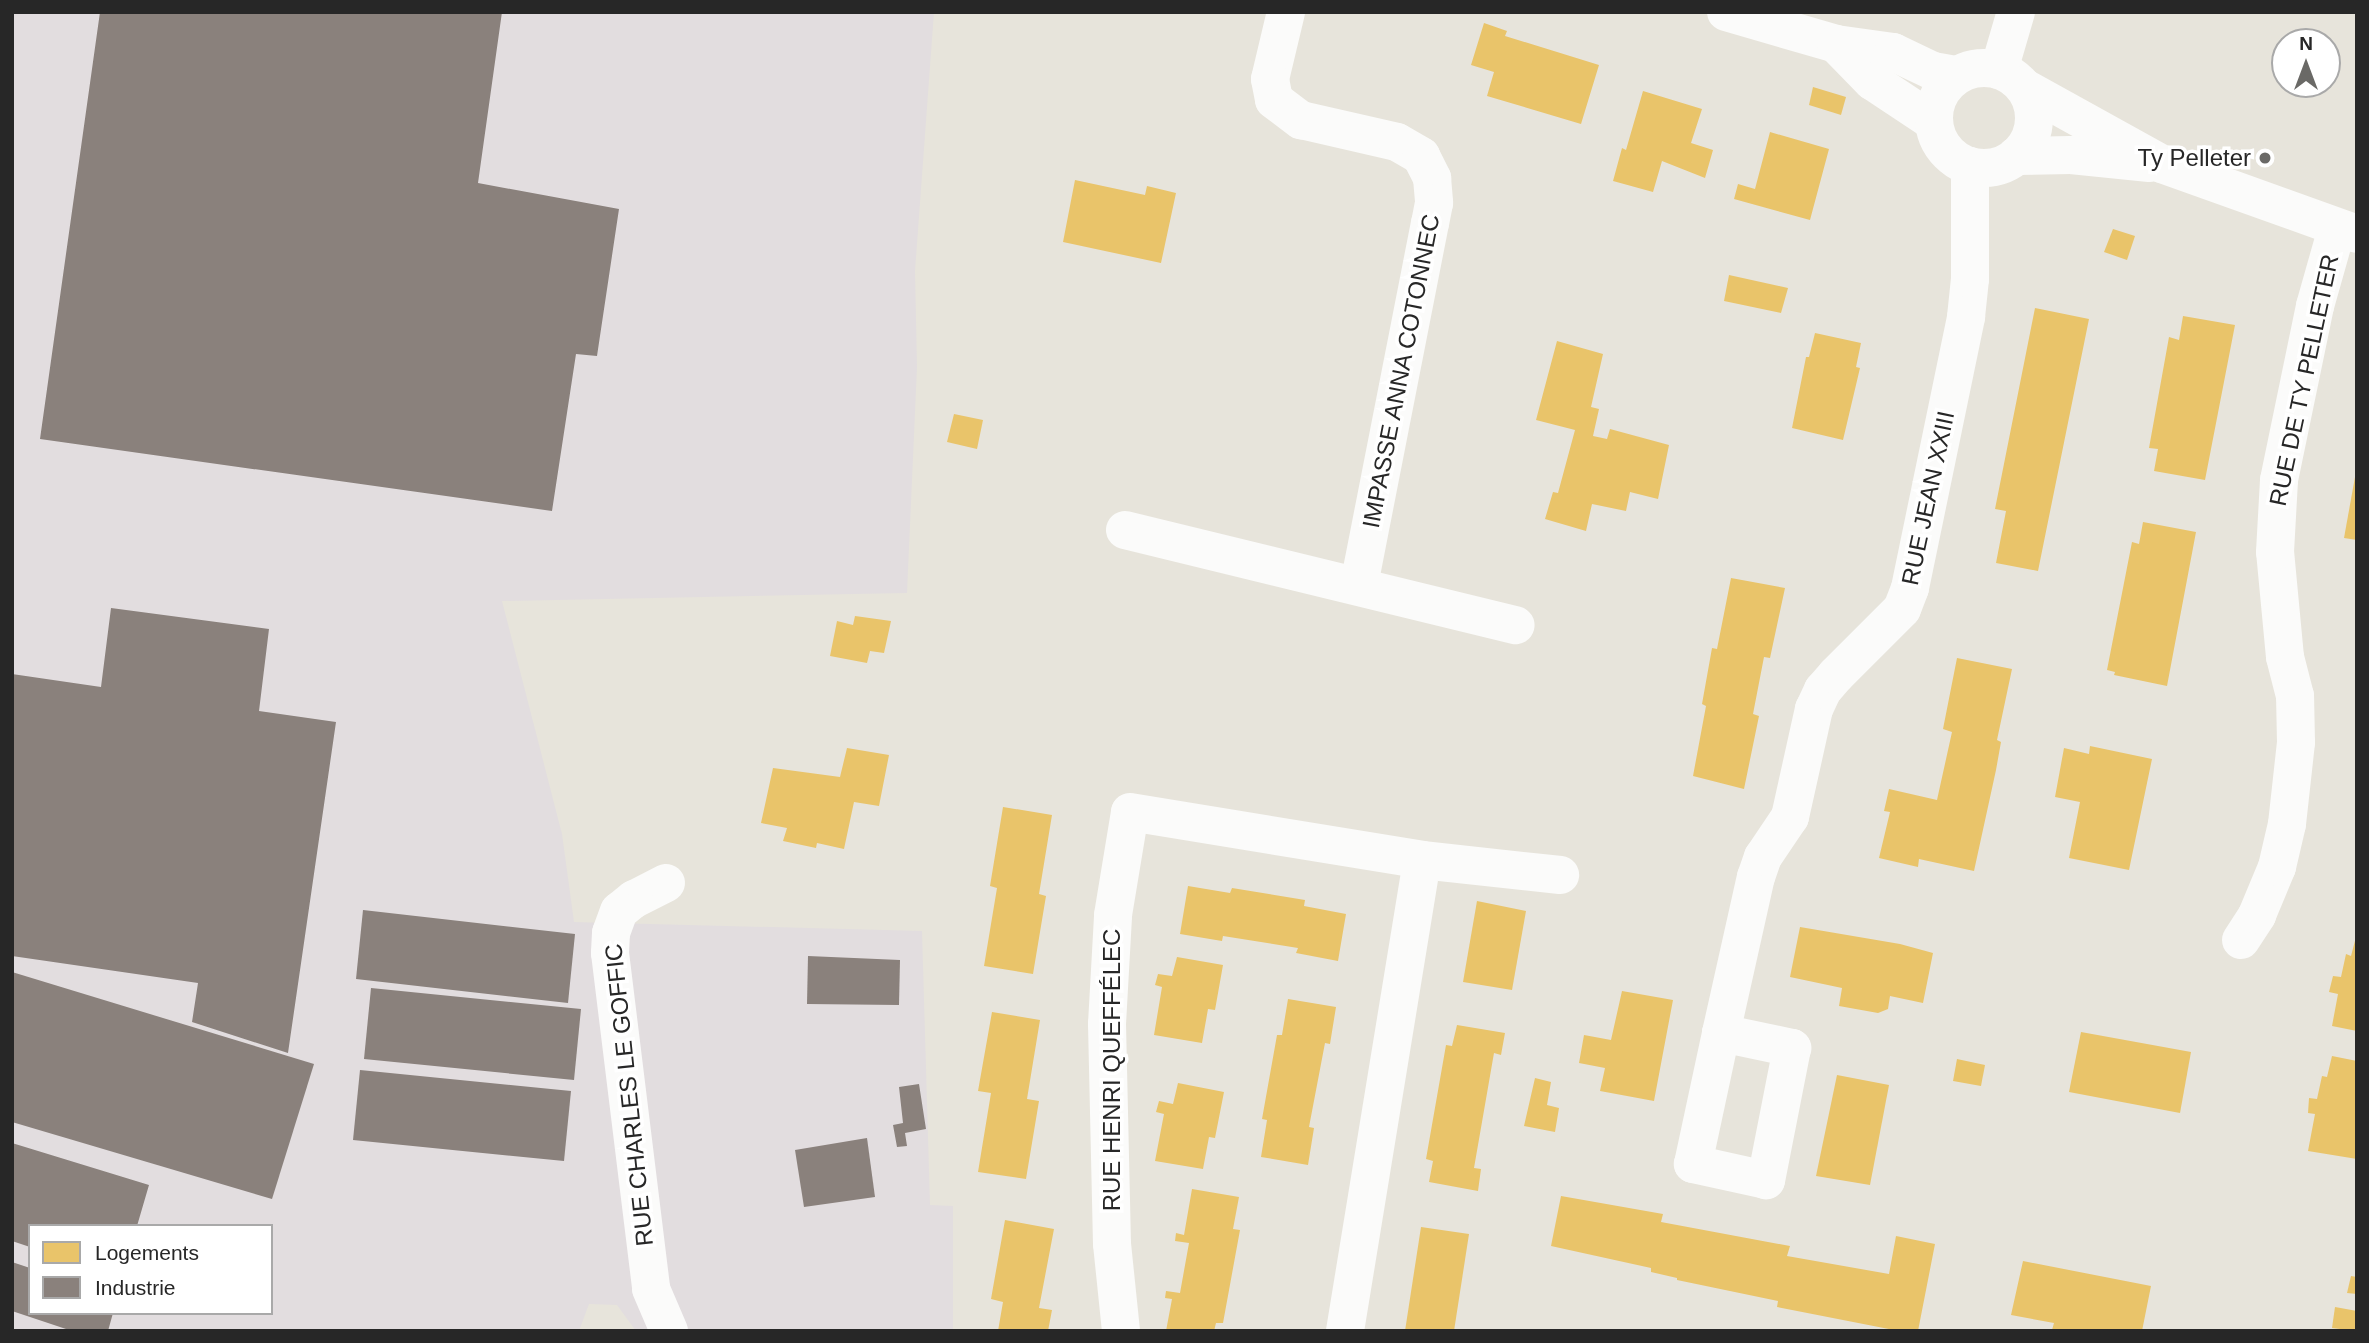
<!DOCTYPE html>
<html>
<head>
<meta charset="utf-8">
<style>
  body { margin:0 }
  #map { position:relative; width:2369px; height:1343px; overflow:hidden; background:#e7e4db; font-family:Helvetica,sans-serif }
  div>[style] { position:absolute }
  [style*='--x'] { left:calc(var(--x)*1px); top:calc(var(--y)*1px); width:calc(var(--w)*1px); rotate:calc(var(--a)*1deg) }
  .industrial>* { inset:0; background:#e2dddf }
  .homes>* { inset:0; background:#e9c46a }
  .industry>* { inset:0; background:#8a817c }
  .minor>* { height:38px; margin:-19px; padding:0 19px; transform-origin:19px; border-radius:19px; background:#fbfbfa }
  .minor>.ring { margin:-19px; padding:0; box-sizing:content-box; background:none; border:38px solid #fbfbfa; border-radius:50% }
  .dots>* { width:19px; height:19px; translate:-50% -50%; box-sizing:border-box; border:4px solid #fff; border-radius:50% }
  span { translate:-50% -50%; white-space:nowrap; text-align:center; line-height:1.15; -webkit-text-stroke:7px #fff; paint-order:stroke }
  .poi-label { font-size:24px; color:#272727 }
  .right { translate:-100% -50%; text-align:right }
  .street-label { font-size:24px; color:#272727 }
  .frame { position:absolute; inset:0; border:14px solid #272727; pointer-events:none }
  .legend { position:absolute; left:28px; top:1224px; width:245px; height:91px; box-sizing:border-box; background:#fff; border:2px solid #a9a9a9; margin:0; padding:9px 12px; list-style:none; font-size:21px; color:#272727 }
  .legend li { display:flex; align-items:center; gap:14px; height:35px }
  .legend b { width:35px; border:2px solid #a9a9a9 }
  .north { position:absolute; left:2271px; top:28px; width:70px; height:70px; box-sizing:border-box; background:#fff; border:2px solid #a9a9a9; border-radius:50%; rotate:0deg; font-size:19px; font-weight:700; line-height:28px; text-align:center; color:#272727 }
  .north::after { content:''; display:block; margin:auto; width:24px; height:32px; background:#6a6966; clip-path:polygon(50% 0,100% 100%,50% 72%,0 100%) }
</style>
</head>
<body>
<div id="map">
  <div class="industrial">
    <i style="clip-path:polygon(evenodd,12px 12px,934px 12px,915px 271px,917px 367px,907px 593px,502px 601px,562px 834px,574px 922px,922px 931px,930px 1205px,953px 1206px,953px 1331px,636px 1331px,617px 1305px,589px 1304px,579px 1331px,12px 1331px,12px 12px,30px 1226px,271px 1226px,271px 1313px,30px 1313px,30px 1226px)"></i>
  </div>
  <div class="homes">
    <i style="clip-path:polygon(1484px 23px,1507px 31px,1505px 36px,1599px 65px,1581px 124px,1487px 96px,1494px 72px,1471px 65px)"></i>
    <i style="clip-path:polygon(1813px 87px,1846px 97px,1841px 115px,1809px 105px)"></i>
    <i style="clip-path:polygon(1643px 91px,1702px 109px,1691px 143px,1713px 150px,1705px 178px,1662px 161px,1653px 192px,1613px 181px,1622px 148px,1626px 150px)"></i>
    <i style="clip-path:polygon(1770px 132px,1829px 149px,1810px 220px,1734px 199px,1738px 184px,1755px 189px)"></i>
    <i style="clip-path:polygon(1075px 180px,1145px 195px,1147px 186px,1176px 193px,1161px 263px,1063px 242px)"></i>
    <i style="clip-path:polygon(2113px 229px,2135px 236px,2127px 260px,2104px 252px)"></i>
    <i style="clip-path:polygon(1729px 275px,1788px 288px,1781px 313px,1724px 301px)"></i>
    <i style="clip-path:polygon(2035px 308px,2089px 319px,2038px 571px,1996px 563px,2006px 511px,1995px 509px)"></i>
    <i style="clip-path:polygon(2183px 316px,2235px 325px,2205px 480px,2154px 471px,2158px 449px,2149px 448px,2169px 337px,2179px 340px)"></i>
    <i style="clip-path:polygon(1815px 333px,1861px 343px,1856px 367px,1860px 368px,1843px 440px,1792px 428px,1806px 357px,1809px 357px)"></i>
    <i style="clip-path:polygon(1557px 341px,1603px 354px,1591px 407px,1599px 409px,1593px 436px,1607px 439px,1610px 429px,1669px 445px,1658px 499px,1630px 492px,1626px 511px,1592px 504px,1586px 531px,1545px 519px,1553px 492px,1558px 493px,1575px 430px,1536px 420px)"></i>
    <i style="clip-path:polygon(954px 414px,983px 420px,977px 449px,947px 442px)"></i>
    <i style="clip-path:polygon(2355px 477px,2357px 477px,2357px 540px,2344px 538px)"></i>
    <i style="clip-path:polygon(2143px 522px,2196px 532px,2167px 686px,2114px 675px,2115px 672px,2107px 670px,2132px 542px,2139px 544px)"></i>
    <i style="clip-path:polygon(1731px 578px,1785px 588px,1770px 658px,1764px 657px,1753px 714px,1759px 716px,1744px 789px,1693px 776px,1706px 706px,1702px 704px,1712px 648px,1717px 649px)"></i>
    <i style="clip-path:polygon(855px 616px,891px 621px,884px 653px,870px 651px,867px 663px,830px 656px,837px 621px,853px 625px)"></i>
    <i style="clip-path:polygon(1957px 658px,2012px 669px,1997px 740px,2001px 742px,1996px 770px,1974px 871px,1919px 859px,1918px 867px,1879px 858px,1890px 812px,1884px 811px,1889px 789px,1937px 800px,1952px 732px,1943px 729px)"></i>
    <i style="clip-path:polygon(2090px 746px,2152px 759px,2129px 870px,2069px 858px,2080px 802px,2055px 797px,2064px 748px,2089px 754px)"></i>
    <i style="clip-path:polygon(847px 748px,889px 755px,879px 806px,854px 802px,844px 849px,817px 843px,816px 848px,783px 841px,787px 828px,761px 823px,773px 768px,840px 777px)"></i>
    <i style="clip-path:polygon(1003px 807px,1052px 815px,1039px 894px,1046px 896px,1033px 974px,984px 966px,997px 888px,990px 886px)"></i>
    <i style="clip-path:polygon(1188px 886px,1230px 893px,1232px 888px,1305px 900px,1304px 906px,1346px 914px,1338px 961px,1296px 953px,1298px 948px,1223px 936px,1222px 941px,1180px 934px)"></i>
    <i style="clip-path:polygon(1477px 901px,1526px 911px,1512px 990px,1463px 982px)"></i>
    <i style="clip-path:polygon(1800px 927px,1900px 944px,1933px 953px,1923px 1003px,1890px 996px,1888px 1009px,1878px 1013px,1839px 1006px,1842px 988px,1790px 977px)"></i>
    <i style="clip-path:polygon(2357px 933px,2357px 1031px,2332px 1026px,2338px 994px,2329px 992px,2333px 976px,2341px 977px,2346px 954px,2351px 956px)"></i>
    <i style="clip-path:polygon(1177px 957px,1223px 965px,1215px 1010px,1208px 1009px,1202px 1043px,1154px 1035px,1162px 987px,1155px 985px,1158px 974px,1172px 976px)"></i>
    <i style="clip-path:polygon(1622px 991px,1673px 1000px,1654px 1101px,1600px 1091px,1605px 1068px,1579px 1063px,1584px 1035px,1611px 1040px)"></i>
    <i style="clip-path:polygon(1288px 999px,1336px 1007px,1330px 1044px,1325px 1043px,1309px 1127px,1314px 1128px,1308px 1165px,1261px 1157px,1267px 1120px,1262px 1119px,1277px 1035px,1282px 1035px)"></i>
    <i style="clip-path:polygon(992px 1012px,1040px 1020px,1027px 1099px,1039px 1101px,1026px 1179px,978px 1172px,991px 1093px,978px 1091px)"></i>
    <i style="clip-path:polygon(1457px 1025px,1505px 1033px,1501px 1055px,1494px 1053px,1474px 1168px,1481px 1169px,1478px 1191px,1429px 1182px,1433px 1161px,1426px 1159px,1446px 1045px,1452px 1046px)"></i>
    <i style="clip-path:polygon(2081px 1032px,2191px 1052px,2180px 1113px,2069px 1092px)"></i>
    <i style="clip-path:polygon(2332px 1056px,2357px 1061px,2357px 1159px,2308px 1151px,2315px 1114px,2308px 1113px,2309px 1098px,2317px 1099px,2322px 1076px,2327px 1077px)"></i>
    <i style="clip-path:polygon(1957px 1059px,1985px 1065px,1981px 1086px,1953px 1081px)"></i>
    <i style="clip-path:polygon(1837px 1075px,1889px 1085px,1870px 1185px,1816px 1176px)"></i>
    <i style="clip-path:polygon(1535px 1078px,1551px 1082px,1547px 1105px,1559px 1108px,1555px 1132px,1524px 1126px)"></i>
    <i style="clip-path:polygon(1178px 1083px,1224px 1092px,1215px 1138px,1209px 1137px,1203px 1169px,1155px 1161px,1164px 1114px,1156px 1112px,1159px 1101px,1173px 1104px)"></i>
    <i style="clip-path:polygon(1192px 1189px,1239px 1197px,1233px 1229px,1240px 1230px,1223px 1323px,1216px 1323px,1214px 1331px,1166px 1331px,1172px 1299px,1165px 1298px,1166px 1291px,1180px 1293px,1189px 1243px,1175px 1241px,1176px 1233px,1184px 1235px)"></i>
    <i style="clip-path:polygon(1561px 1196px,1663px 1214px,1661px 1222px,1790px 1246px,1787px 1256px,1889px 1274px,1896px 1236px,1935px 1244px,1918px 1331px,1899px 1331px,1777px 1307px,1778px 1301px,1677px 1280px,1677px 1278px,1651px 1272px,1651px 1268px,1551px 1246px)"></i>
    <i style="clip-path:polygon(1005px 1220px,1054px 1229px,1039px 1308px,1052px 1310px,1048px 1331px,998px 1331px,1003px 1302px,991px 1299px)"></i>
    <i style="clip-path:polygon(1421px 1227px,1469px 1234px,1454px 1331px,1405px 1331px)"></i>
    <i style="clip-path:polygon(2023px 1261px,2151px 1286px,2142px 1331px,2057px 1331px,2052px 1330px,2054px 1323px,2011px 1315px)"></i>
    <i style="clip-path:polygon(2351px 1276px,2357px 1277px,2357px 1294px,2347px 1293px)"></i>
    <i style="clip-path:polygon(2335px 1307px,2357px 1311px,2355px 1331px,2332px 1328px)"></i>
  </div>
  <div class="industry">
    <i style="clip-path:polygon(100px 12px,502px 12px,478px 183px,619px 209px,597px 356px,576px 354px,552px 511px,40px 439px)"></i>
    <i style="clip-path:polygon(111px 608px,269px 629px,259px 711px,336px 722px,288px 1053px,192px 1022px,198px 983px,12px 956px,12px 674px,101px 687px)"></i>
    <i style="clip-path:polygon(363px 910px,575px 934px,568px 1003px,356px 979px)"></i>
    <i style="clip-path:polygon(808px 956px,900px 960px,899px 1005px,807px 1004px)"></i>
    <i style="clip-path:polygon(12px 972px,314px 1064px,272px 1199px,12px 1122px)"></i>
    <i style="clip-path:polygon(371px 988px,581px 1009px,574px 1080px,364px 1059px)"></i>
    <i style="clip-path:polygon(360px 1070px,571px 1091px,564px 1161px,353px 1140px)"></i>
    <i style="clip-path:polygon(919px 1084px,926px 1129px,905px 1133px,907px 1146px,897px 1147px,893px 1125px,903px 1123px,899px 1087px)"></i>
    <i style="clip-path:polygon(867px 1138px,875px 1197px,804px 1207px,795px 1150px)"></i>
    <i style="clip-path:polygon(12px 1143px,149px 1185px,137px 1226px,30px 1226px,30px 1247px,12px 1241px)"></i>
    <i style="clip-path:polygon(12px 1262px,30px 1268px,30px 1313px,113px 1313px,108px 1331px,72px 1331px,12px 1311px)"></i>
  </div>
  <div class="minor">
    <i style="--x:1286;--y:12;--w:69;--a:103.4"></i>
    <i style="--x:1270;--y:79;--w:21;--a:79"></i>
    <i style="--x:1274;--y:100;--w:34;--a:37"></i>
    <i style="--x:1301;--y:120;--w:98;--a:12.9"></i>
    <i style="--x:1397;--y:142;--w:28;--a:30"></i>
    <i style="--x:1421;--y:156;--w:25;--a:63"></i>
    <i style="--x:1432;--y:178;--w:25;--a:85"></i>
    <i style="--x:1434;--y:203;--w:20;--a:101"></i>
    <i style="--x:1430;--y:223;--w:369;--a:101.1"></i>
    <i style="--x:1726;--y:12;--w:115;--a:16.2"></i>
    <i style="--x:1836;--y:44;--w:58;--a:8"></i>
    <i style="--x:1893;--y:52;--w:44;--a:25.4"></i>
    <i style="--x:1933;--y:71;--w:23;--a:10"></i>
    <i style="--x:1836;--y:44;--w:52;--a:45.8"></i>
    <i style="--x:1872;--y:81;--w:74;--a:33.5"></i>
    <i class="ring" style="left:1934px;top:68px;width:62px;height:62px"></i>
    <i style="--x:1999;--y:70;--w:60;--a:-73.7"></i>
    <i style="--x:2025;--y:88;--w:157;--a:29"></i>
    <i style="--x:2162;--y:164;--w:207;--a:19.7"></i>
    <i style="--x:2016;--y:156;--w:55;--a:-1"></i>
    <i style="--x:2071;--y:155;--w:79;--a:5.8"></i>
    <i style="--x:1125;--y:530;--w:402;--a:13.7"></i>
    <i style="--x:666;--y:883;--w:36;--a:153"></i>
    <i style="--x:634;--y:899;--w:19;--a:141"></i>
    <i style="--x:619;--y:911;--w:23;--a:110"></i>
    <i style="--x:611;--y:933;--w:20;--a:93"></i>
    <i style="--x:610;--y:953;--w:338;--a:83"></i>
    <i style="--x:651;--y:1289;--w:46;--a:66.8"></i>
    <i style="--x:2241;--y:940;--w:30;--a:-57"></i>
    <i style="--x:2257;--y:915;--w:52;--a:-67.4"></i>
    <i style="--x:2277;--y:867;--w:44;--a:-76.9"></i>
    <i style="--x:2287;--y:824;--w:82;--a:-83.7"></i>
    <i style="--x:2296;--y:742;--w:46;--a:-91.2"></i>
    <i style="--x:2295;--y:696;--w:40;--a:-104.4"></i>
    <i style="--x:2285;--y:657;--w:105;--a:-95.4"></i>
    <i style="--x:2275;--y:552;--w:72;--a:-86.8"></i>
    <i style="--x:2279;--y:480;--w:178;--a:-78.3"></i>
    <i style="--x:2315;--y:306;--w:81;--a:-74.2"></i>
    <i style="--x:1721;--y:1033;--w:73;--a:11.9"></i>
    <i style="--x:1792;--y:1048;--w:135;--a:101.1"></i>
    <i style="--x:1766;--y:1180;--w:75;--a:-167.6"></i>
    <i style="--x:1693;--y:1164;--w:134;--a:-77.9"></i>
    <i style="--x:1721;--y:1033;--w:160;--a:-77.4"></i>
    <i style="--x:1756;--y:877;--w:21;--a:-71"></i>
    <i style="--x:1763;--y:857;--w:48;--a:-56"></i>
    <i style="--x:1790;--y:817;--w:111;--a:-77.5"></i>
    <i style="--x:1814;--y:709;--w:21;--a:-65"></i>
    <i style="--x:1823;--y:690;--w:20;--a:-49"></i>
    <i style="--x:1836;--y:675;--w:93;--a:-45"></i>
    <i style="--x:1902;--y:609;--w:22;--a:-69"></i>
    <i style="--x:1910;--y:588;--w:277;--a:-78.3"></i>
    <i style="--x:1966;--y:317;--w:38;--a:-84"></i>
    <i style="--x:1970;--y:279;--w:113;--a:-90"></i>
    <i style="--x:1121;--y:1331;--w:87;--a:-95.9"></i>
    <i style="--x:1112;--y:1244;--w:220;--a:-91.3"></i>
    <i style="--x:1107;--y:1024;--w:109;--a:-86.8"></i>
    <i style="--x:1113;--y:915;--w:104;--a:-80.6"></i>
    <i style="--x:1130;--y:812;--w:296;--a:9.3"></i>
    <i style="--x:1422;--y:860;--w:139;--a:6.2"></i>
    <i style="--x:1345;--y:1331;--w:477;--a:-80.7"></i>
  </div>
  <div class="dots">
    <i style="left:2265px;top:158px;background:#6a6966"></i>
  </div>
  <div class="poi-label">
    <span class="right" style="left:2251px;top:158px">Ty Pelleter</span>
  </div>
  <div class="street-label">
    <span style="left:1401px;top:371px;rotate:-79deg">IMPASSE ANNA COTONNEC</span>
    <span style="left:2304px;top:380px;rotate:-78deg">RUE DE TY PELLETER</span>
    <span style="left:1928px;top:498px;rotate:-78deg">RUE JEAN XXIII</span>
    <span style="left:1112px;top:1070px;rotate:-90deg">RUE HENRI QUEFFÉLEC</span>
    <span style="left:629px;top:1095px;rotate:-96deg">RUE CHARLES LE GOFFIC</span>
  </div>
  <div class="frame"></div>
  <ul class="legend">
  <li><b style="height:19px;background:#e9c46a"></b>Logements</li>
  <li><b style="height:19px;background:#8a817c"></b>Industrie</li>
  </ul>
  <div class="north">N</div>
</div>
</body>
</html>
